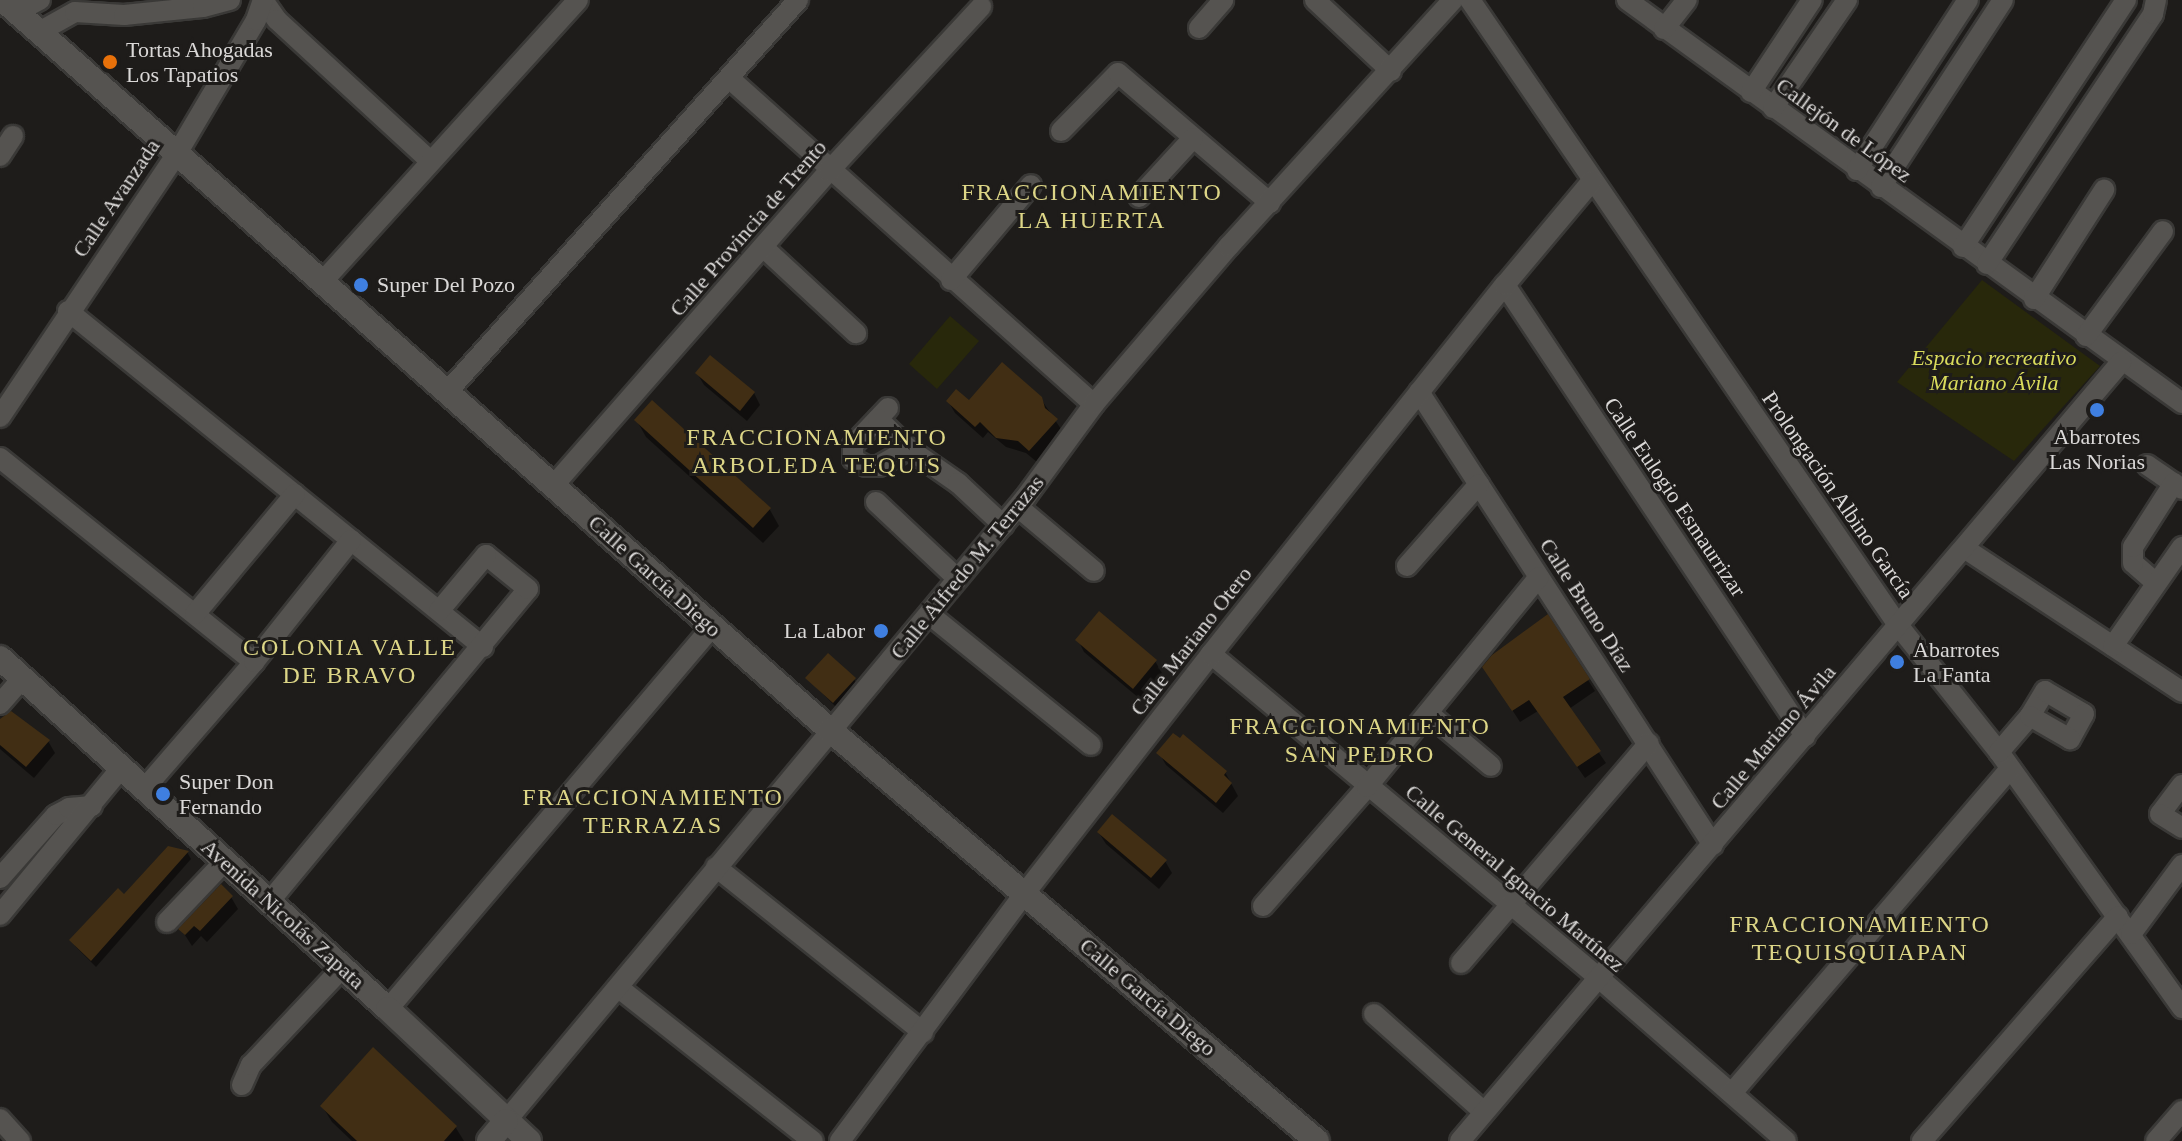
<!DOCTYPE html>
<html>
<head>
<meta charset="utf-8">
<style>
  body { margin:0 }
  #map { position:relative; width:2182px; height:1141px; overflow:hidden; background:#1e1c1a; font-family:Georgia,serif }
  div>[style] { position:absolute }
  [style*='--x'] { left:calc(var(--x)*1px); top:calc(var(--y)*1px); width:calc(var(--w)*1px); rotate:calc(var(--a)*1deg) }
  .green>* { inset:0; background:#28280b }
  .shadow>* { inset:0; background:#0007 }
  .building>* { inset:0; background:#412e14 }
  .roads { filter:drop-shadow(2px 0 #3a3937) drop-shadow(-2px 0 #3a3937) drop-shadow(0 2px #3a3937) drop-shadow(0 -2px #3a3937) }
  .street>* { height:20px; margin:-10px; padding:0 10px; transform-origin:10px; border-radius:10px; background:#555350 }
  .secondary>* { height:24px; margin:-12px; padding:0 12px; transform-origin:12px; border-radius:12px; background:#555350 }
  .dots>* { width:22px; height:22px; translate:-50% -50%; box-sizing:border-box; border:4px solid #1e1c1a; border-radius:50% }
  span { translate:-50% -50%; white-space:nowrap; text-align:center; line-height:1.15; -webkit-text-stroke:6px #1e1c1a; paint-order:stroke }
  .poi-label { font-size:22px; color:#dad8d7 }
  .left { translate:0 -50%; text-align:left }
  .right { translate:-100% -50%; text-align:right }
  .street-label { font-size:22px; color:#dad8d7 }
  .park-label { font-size:22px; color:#dadc5c; font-style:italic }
  .neighbourhood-label { font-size:24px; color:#ddd687; letter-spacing:2px }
</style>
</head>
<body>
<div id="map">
  <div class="green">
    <i style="clip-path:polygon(1982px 280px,2100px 366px,2014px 461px,1897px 382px)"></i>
    <i style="clip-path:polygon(950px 316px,979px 341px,937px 389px,909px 364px)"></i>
  </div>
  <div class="shadow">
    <i style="clip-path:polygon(697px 373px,754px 393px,760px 405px,747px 421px,704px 385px)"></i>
    <i style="clip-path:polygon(1041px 399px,1063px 432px,1037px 462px,1026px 453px,1006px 447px,988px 432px,983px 438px,955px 413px,948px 401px)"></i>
    <i style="clip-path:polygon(653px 403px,770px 510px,779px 526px,763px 543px,646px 437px,637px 421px)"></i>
    <i style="clip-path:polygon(1078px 640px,1155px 661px,1162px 673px,1140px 699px,1084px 652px)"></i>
    <i style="clip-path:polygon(807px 678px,854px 679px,858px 687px,838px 709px)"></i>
    <i style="clip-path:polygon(1492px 679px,1588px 680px,1595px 691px,1569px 709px,1606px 763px,1585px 778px,1538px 711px,1520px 722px)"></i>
    <i style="clip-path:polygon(0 725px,48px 741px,55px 753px,34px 778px,0 749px)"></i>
    <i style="clip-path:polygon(1159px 753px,1225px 772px,1238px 796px,1223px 813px,1166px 765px)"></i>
    <i style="clip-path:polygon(1099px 833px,1165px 861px,1172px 873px,1159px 889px,1106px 844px)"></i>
    <i style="clip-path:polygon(187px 852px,191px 859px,96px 967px,76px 947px,71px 940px,124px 896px)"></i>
    <i style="clip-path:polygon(231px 897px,238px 909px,207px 942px,201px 936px,192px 946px,181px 929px)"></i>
    <i style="clip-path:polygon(374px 1050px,456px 1128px,464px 1141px,352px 1141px,332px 1122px,322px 1106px)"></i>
  </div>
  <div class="building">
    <i style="clip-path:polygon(710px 355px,755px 392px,740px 411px,695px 373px)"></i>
    <i style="clip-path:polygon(1002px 362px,1042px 397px,1045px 408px,1058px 419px,1029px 451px,1018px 441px,996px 438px,980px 422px,975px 427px,946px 401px,956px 389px,969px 400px)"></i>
    <i style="clip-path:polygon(652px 400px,771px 508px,753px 528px,634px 420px)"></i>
    <i style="clip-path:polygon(1099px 611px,1157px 660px,1133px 689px,1075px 640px)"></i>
    <i style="clip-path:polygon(1548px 614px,1590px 679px,1563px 697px,1601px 751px,1577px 767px,1529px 700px,1512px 711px,1482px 667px,1492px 655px)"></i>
    <i style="clip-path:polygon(828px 653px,856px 678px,833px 703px,805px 678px)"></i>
    <i style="clip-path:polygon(11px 711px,50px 740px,26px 767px,0 745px,0 719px)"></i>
    <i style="clip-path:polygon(1173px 733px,1180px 738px,1183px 734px,1227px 771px,1224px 775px,1232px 783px,1216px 803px,1156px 753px)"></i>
    <i style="clip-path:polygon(1112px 814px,1167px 860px,1151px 878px,1097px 832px)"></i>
    <i style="clip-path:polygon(168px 846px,189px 851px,91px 961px,69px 940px,118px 888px,124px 894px)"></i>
    <i style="clip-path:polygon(221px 884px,233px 896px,200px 931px,194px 926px,185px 935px,178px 929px)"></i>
    <i style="clip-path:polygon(373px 1047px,457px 1126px,444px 1141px,357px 1141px,320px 1106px)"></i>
  </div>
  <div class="roads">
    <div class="street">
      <i style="--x:263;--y:0;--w:24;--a:55"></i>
      <i style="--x:277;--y:20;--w:207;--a:42.6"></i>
      <i style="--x:1315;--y:0;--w:104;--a:43.1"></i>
      <i style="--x:1470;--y:0;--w:758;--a:55.6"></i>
      <i style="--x:1898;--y:625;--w:162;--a:51.5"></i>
      <i style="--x:1999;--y:752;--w:315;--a:54.4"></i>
      <i style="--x:1627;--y:0;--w:686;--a:35.98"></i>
      <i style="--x:17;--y:12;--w:26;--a:-28"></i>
      <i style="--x:1199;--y:28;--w:37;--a:-49"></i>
      <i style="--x:1664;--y:29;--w:37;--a:-52"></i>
      <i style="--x:39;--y:32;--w:41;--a:-29.1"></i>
      <i style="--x:75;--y:12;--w:49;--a:3.5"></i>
      <i style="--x:124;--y:15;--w:79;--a:-5.8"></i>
      <i style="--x:203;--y:7;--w:28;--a:-15"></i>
      <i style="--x:729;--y:78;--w:489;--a:41.8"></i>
      <i style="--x:1751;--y:92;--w:110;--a:-56.5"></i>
      <i style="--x:1773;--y:108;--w:131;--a:-55.6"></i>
      <i style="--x:1061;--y:131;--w:81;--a:-45.5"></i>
      <i style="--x:1118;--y:73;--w:200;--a:40.5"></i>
      <i style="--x:0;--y:156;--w:24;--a:-57"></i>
      <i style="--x:1857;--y:170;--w:203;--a:-56.9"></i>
      <i style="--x:1881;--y:187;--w:223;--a:-56.9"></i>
      <i style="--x:1139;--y:197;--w:80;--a:-47.5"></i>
      <i style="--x:763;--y:247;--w:127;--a:42.8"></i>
      <i style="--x:1963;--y:247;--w:296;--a:-56.6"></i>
      <i style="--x:1987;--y:264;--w:300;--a:-56.4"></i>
      <i style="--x:2153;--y:14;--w:14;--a:-78"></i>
      <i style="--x:324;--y:280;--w:378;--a:-47.8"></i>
      <i style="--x:951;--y:280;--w:124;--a:-49.9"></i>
      <i style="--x:1505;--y:285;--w:542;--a:56.37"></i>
      <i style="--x:2034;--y:299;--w:130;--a:-57.3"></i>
      <i style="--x:68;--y:311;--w:534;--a:38.99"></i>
      <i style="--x:2086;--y:336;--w:130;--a:-53.7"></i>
      <i style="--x:448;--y:391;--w:525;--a:-48.17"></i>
      <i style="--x:1419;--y:392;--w:540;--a:57.02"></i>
      <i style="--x:888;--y:408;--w:51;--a:133.4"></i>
      <i style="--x:853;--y:445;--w:14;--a:90"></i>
      <i style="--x:853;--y:459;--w:15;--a:28"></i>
      <i style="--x:866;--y:466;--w:13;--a:0"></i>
      <i style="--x:879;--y:466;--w:34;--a:-30"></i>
      <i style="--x:0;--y:417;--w:319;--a:-56.1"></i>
      <i style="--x:178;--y:152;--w:153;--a:-59.4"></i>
      <i style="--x:256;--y:20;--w:21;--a:-71"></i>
      <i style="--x:878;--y:419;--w:43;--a:44.1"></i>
      <i style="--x:909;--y:449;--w:60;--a:34.8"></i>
      <i style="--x:958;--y:483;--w:62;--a:43"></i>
      <i style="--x:0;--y:458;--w:326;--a:38.8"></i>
      <i style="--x:2147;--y:465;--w:42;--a:34.4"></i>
      <i style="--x:554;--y:485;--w:417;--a:-48.8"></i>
      <i style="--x:829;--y:171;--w:224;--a:-47.2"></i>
      <i style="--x:876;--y:502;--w:112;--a:43.2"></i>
      <i style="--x:1018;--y:507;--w:99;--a:40.1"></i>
      <i style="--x:1964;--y:548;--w:261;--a:33.4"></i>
      <i style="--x:1407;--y:566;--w:109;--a:-48.7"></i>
      <i style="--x:2156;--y:583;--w:30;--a:-139"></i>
      <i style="--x:2133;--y:563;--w:16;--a:-90"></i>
      <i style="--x:2133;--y:547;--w:76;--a:-57.4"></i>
      <i style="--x:195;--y:614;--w:156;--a:-50.2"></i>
      <i style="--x:929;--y:614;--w:208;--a:39"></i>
      <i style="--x:2113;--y:646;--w:121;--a:-55.1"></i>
      <i style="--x:1211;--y:654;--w:505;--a:39.86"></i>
      <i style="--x:1599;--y:978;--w:248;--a:41.1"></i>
      <i style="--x:0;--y:704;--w:35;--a:-49"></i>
      <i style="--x:1428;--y:713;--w:82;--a:40.1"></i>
      <i style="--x:1999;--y:752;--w:48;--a:-49.3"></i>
      <i style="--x:2030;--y:716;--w:29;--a:-59"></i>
      <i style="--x:2045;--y:691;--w:45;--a:30.5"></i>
      <i style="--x:2084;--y:714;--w:29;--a:119"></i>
      <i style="--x:2070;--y:739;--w:46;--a:-150.1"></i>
      <i style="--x:2182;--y:785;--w:36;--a:127"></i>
      <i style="--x:2160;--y:814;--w:26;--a:32"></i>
      <i style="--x:145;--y:788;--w:167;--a:-49.1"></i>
      <i style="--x:254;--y:662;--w:156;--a:-51.5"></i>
      <i style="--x:716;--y:867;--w:265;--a:38.6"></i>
      <i style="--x:0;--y:878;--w:84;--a:-48.4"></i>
      <i style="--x:56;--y:815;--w:15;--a:-28"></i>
      <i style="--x:69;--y:808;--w:23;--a:-5"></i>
      <i style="--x:269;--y:902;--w:406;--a:-50.4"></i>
      <i style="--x:528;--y:589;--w:54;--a:-141"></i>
      <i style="--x:486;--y:555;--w:73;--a:130"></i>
      <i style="--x:1263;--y:906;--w:158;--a:-48.8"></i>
      <i style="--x:1367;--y:787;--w:271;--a:-50.7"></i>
      <i style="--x:0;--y:915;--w:190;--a:-50.5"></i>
      <i style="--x:167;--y:922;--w:83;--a:-46.5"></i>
      <i style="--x:2131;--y:934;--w:86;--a:-53.5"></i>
      <i style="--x:1461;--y:963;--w:289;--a:-49.5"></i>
      <i style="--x:619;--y:988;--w:247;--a:38.3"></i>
      <i style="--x:388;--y:1009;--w:501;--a:-49.7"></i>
      <i style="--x:1374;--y:1014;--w:147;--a:41.7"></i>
      <i style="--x:242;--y:1085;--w:22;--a:-66"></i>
      <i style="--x:251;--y:1065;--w:133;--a:-46.8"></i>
      <i style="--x:1732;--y:1093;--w:427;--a:-49.4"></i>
      <i style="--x:0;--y:1119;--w:30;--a:48"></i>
      <i style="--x:506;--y:1121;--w:811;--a:-50.2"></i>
      <i style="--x:1025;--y:498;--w:117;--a:-53.7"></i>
      <i style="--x:1094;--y:404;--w:208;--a:-49.5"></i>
      <i style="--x:1229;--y:246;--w:333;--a:-47.7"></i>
      <i style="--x:840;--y:1141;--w:309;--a:-53.3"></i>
      <i style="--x:1025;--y:893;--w:303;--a:-52.1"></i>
      <i style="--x:1211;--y:654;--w:472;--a:-51.5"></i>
      <i style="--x:1505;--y:285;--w:136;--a:-50.1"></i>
      <i style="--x:1460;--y:1141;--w:1022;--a:-49.68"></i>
      <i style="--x:1922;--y:1141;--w:298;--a:-48.9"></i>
      <i style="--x:2156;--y:1141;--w:40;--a:-49"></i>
    </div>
    <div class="secondary">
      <i style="--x:3;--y:0;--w:1103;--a:41.44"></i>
      <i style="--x:830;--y:730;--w:637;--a:40.16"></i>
      <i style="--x:0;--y:658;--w:523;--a:42.13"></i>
      <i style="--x:388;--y:1009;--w:193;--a:43.1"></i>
      <i style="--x:489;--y:1141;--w:26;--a:-50"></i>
    </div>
  </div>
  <div class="dots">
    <i style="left:110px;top:62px;background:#e8710a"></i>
    <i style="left:361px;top:285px;background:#3f7fe0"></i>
    <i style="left:2097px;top:410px;background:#3f7fe0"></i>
    <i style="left:881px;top:631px;background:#3f7fe0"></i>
    <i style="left:1897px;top:662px;background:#3f7fe0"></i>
    <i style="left:163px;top:794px;background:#3f7fe0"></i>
  </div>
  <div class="poi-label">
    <span class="left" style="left:126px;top:62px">Tortas Ahogadas<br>Los Tapatios</span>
    <span class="left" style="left:377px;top:285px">Super Del Pozo</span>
    <span style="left:2097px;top:449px">Abarrotes<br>Las Norias</span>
    <span class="right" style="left:865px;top:631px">La Labor</span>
    <span class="left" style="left:1913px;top:662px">Abarrotes<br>La Fanta</span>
    <span class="left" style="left:179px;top:794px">Super Don<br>Fernando</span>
  </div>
  <div class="street-label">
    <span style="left:1844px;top:130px;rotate:36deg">Callejón de López</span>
    <span style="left:116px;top:198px;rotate:-56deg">Calle Avanzada</span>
    <span style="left:748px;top:228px;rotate:-49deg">Calle Provincia de Trento</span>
    <span style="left:1838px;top:495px;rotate:55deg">Prolongación Albino García</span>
    <span style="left:1675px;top:497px;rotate:56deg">Calle Eulogio Esmaurrizar</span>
    <span style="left:967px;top:567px;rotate:-51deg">Calle Alfredo M. Terrazas</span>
    <span style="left:655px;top:576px;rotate:42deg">Calle García Diego</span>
    <span style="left:1587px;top:605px;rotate:57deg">Calle Bruno Díaz</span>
    <span style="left:1191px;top:641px;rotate:-52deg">Calle Mariano Otero</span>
    <span style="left:1773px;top:737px;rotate:-50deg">Calle Mariano Ávila</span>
    <span style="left:1515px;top:878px;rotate:40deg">Calle General Ignacio Martínez</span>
    <span style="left:283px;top:914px;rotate:42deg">Avenida Nicolás Zapata</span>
    <span style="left:1148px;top:997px;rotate:40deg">Calle García Diego</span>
  </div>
  <div class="park-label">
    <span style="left:1994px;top:370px">Espacio recreativo<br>Mariano Ávila</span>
  </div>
  <div class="neighbourhood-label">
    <span style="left:1092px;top:207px">FRACCIONAMIENTO<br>LA HUERTA</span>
    <span style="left:817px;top:452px">FRACCIONAMIENTO<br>ARBOLEDA TEQUIS</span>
    <span style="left:350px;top:662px">COLONIA VALLE<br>DE BRAVO</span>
    <span style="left:1360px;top:741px">FRACCIONAMIENTO<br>SAN PEDRO</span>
    <span style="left:653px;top:812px">FRACCIONAMIENTO<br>TERRAZAS</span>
    <span style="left:1860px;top:939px">FRACCIONAMIENTO<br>TEQUISQUIAPAN</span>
  </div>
</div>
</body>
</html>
